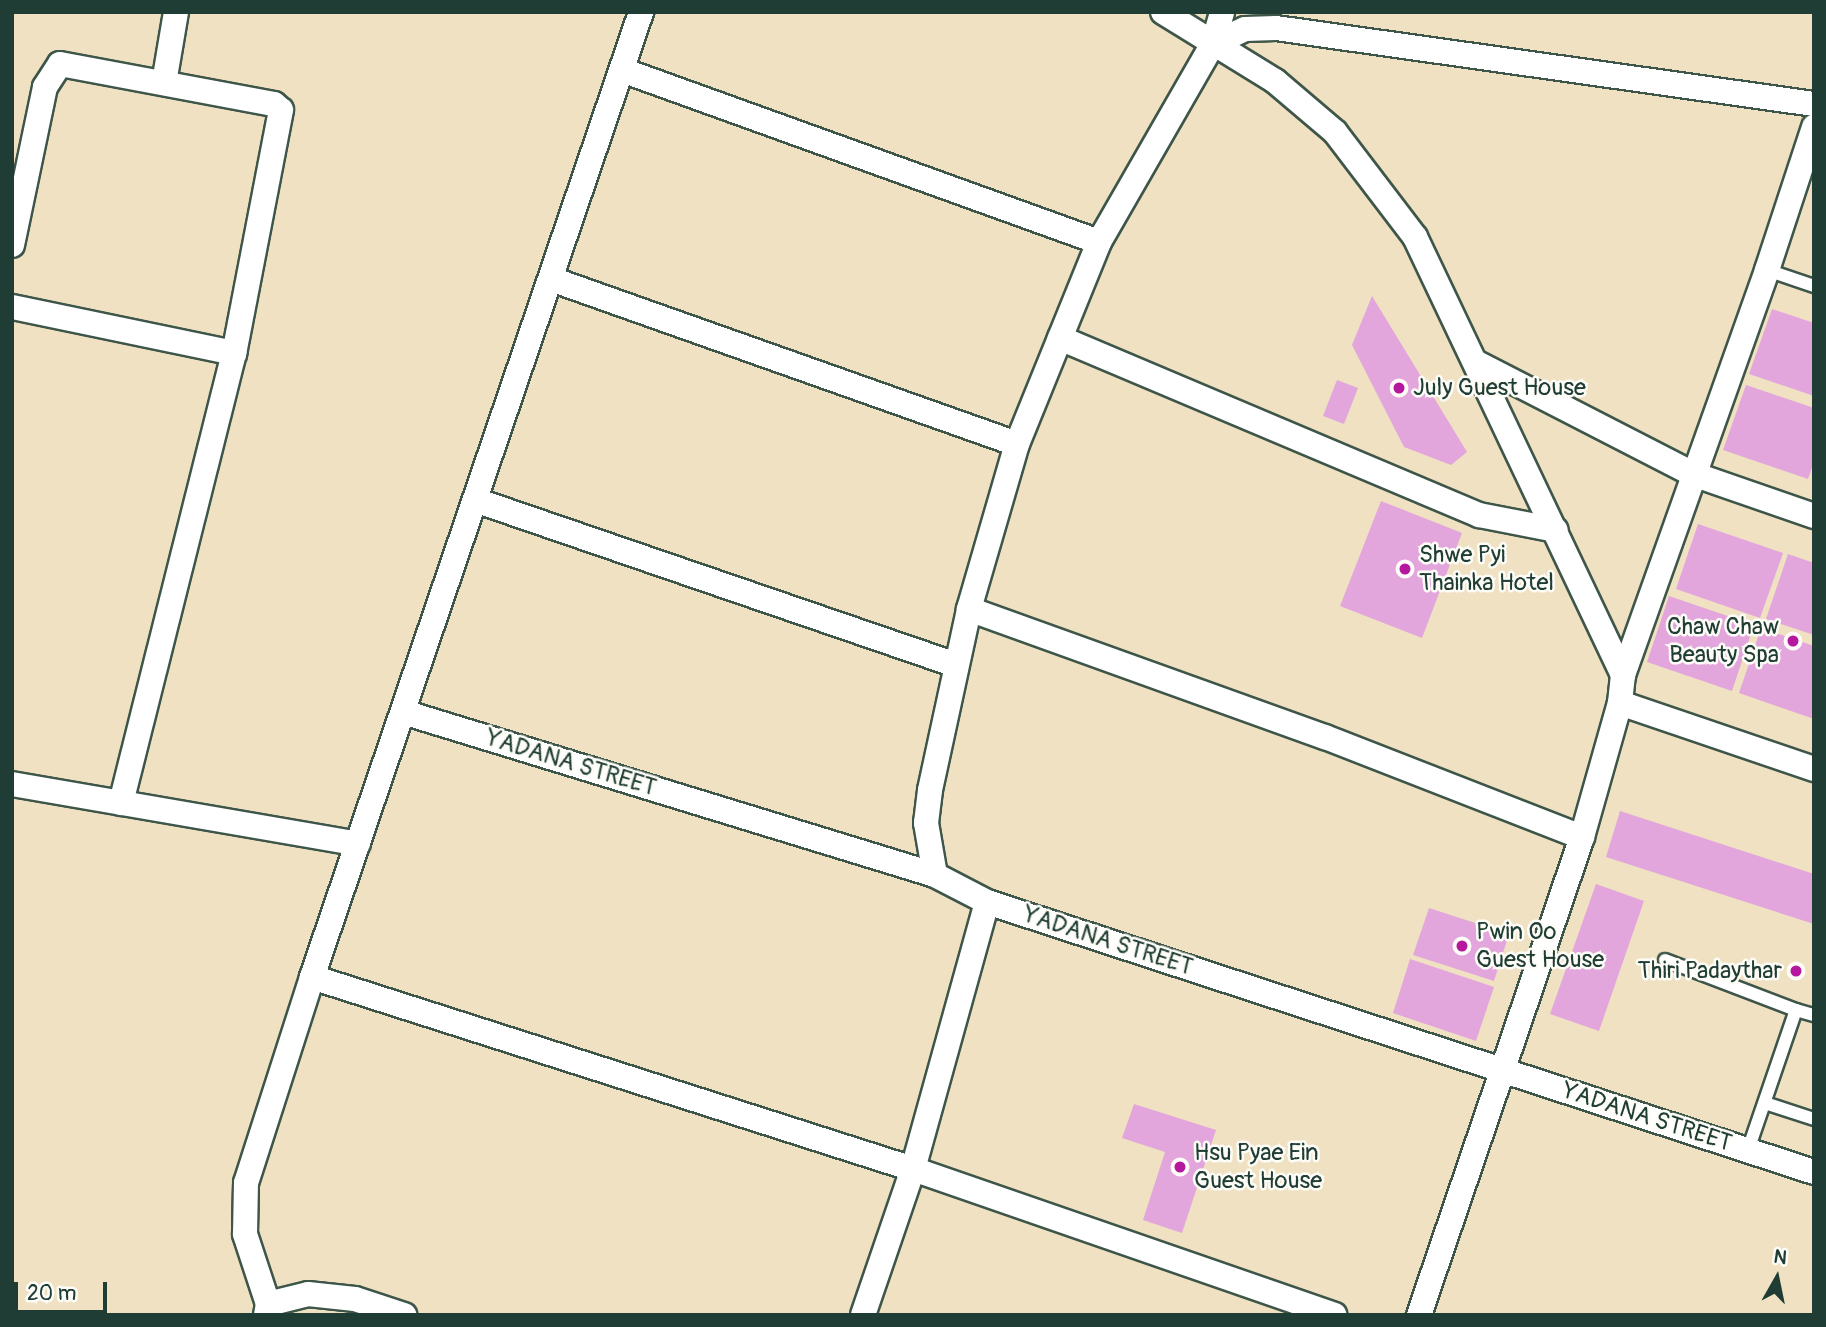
<!DOCTYPE html>
<html>
<head>
<meta charset="utf-8">
<style>
  body { margin:0 }
  #map { position:relative; width:1826px; height:1327px; overflow:hidden; background:#efe1c2; font-family:Pangolin,sans-serif }
  div>[style] { position:absolute }
  [style*='--x'] { left:calc(var(--x)*1px); top:calc(var(--y)*1px); width:calc(var(--w)*1px); rotate:calc(var(--a)*1deg) }
  .building>* { inset:0; background:#e2a6dc }
  .roads { filter:drop-shadow(2px 0 #3e5649) drop-shadow(-2px 0 #3e5649) drop-shadow(0 2px #3e5649) drop-shadow(0 -2px #3e5649) }
  .service>* { height:12px; margin:-6px; padding:0 6px; transform-origin:6px; border-radius:6px; background:#fff }
  .minor>* { height:24px; margin:-12px; padding:0 12px; transform-origin:12px; border-radius:12px; background:#fff }
  .dots>* { width:19px; height:19px; translate:-50% -50%; box-sizing:border-box; border:4px solid #fdfcf7; border-radius:50% }
  span { translate:-50% -50%; white-space:nowrap; text-align:center; line-height:1.15; -webkit-text-stroke:5px #fdfcf7; paint-order:stroke }
  .poi-label { font-size:24px; color:#1f3d34 }
  .left { translate:0 -50%; text-align:left }
  .right { translate:-100% -50%; text-align:right }
  .street-label { font-size:24px; color:#1f3d34 }
  .frame { position:absolute; inset:0; border:14px solid #1f3d34; pointer-events:none }
  .north { position:absolute; left:1742px; top:1243px; width:70px; height:70px; -webkit-text-stroke:5px #fdfcf7; paint-order:stroke; rotate:9deg; font-size:19px; font-weight:700; line-height:28px; text-align:center; color:#1f3d34 }
  .north::after { content:''; display:block; margin:auto; width:24px; height:32px; background:#1f3d34; clip-path:polygon(50% 0,100% 100%,50% 72%,0 100%) }
  .scale { position:absolute; left:14px; top:1282px; width:93px; height:32px; box-sizing:border-box; border:4px solid #1f3d34; border-top:0; padding-left:9px; font-size:21px; line-height:24px; white-space:nowrap; color:#1f3d34; -webkit-text-stroke:5px #fdfcf7; paint-order:stroke }
</style>
</head>
<body>
<div id="map">
  <div class="building">
    <i style="clip-path:polygon(1372px 296px,1467px 452px,1451px 465px,1404px 447px,1352px 345px)"></i>
    <i style="clip-path:polygon(1772px 309px,1814px 323px,1814px 396px,1749px 374px)"></i>
    <i style="clip-path:polygon(1337px 380px,1358px 388px,1344px 424px,1323px 416px)"></i>
    <i style="clip-path:polygon(1746px 385px,1814px 408px,1814px 462px,1808px 479px,1723px 450px)"></i>
    <i style="clip-path:polygon(1381px 501px,1462px 533px,1422px 638px,1340px 606px)"></i>
    <i style="clip-path:polygon(1698px 524px,1783px 553px,1760px 618px,1676px 589px)"></i>
    <i style="clip-path:polygon(1788px 554px,1814px 563px,1814px 635px,1766px 619px)"></i>
    <i style="clip-path:polygon(1669px 596px,1754px 625px,1732px 691px,1647px 662px)"></i>
    <i style="clip-path:polygon(1761px 628px,1814px 646px,1814px 719px,1739px 693px)"></i>
    <i style="clip-path:polygon(1620px 811px,1814px 874px,1814px 924px,1606px 857px)"></i>
    <i style="clip-path:polygon(1596px 884px,1644px 901px,1599px 1031px,1550px 1014px)"></i>
    <i style="clip-path:polygon(1429px 908px,1509px 934px,1494px 981px,1413px 955px)"></i>
    <i style="clip-path:polygon(1410px 959px,1494px 987px,1476px 1041px,1393px 1013px)"></i>
    <i style="clip-path:polygon(1134px 1104px,1216px 1130px,1182px 1233px,1143px 1220px,1165px 1152px,1122px 1138px)"></i>
  </div>
  <div class="roads">
    <div class="service">
      <i style="--x:1767;--y:270;--w:50;--a:18.8"></i>
      <i style="--x:1665;--y:960;--w:140;--a:20.9"></i>
      <i style="--x:1765;--y:1103;--w:52;--a:18.1"></i>
      <i style="--x:1748;--y:1150;--w:148;--a:-71.1"></i>
      <i style="--x:1796;--y:1010;--w:19;--a:16"></i>
    </div>
    <div class="minor">
      <i style="--x:1163;--y:12;--w:132;--a:31.6"></i>
      <i style="--x:1275;--y:81;--w:79;--a:40.4"></i>
      <i style="--x:1335;--y:132;--w:132;--a:52.7"></i>
      <i style="--x:1415;--y:237;--w:485;--a:64.6"></i>
      <i style="--x:1213;--y:44;--w:35;--a:-25"></i>
      <i style="--x:1245;--y:29;--w:31;--a:-2"></i>
      <i style="--x:1276;--y:28;--w:543;--a:8.04"></i>
      <i style="--x:622;--y:70;--w:507;--a:19.83"></i>
      <i style="--x:164;--y:83;--w:72;--a:-80.4"></i>
      <i style="--x:12;--y:245;--w:161;--a:-78.2"></i>
      <i style="--x:45;--y:87;--w:27;--a:-57"></i>
      <i style="--x:60;--y:64;--w:218;--a:10.6"></i>
      <i style="--x:274;--y:104;--w:9;--a:41"></i>
      <i style="--x:281;--y:110;--w:248;--a:100.9"></i>
      <i style="--x:234;--y:353;--w:464;--a:104.1"></i>
      <i style="--x:551;--y:279;--w:494;--a:19.5"></i>
      <i style="--x:12;--y:307;--w:227;--a:11.7"></i>
      <i style="--x:1060;--y:338;--w:455;--a:22.9"></i>
      <i style="--x:1479;--y:515;--w:78;--a:11"></i>
      <i style="--x:1475;--y:362;--w:245;--a:27.2"></i>
      <i style="--x:1693;--y:474;--w:128;--a:19.1"></i>
      <i style="--x:475;--y:500;--w:509;--a:18.93"></i>
      <i style="--x:969;--y:609;--w:378;--a:19.8"></i>
      <i style="--x:1325;--y:737;--w:276;--a:21.3"></i>
      <i style="--x:1620;--y:703;--w:205;--a:18.8"></i>
      <i style="--x:403;--y:712;--w:556;--a:17.03"></i>
      <i style="--x:935;--y:875;--w:59;--a:27.4"></i>
      <i style="--x:987;--y:902;--w:870;--a:18.08"></i>
      <i style="--x:12;--y:784;--w:351;--a:9.8"></i>
      <i style="--x:935;--y:875;--w:53;--a:-99.8"></i>
      <i style="--x:926;--y:823;--w:33;--a:-83"></i>
      <i style="--x:930;--y:790;--w:185;--a:-77.8"></i>
      <i style="--x:969;--y:609;--w:172;--a:-73.8"></i>
      <i style="--x:1017;--y:444;--w:218;--a:-67.9"></i>
      <i style="--x:1099;--y:242;--w:228;--a:-60.1"></i>
      <i style="--x:1213;--y:44;--w:33;--a:-74"></i>
      <i style="--x:312;--y:977;--w:631;--a:17.72"></i>
      <i style="--x:913;--y:1169;--w:446;--a:19.1"></i>
      <i style="--x:268;--y:1304;--w:74;--a:-108.2"></i>
      <i style="--x:245;--y:1234;--w:51;--a:-88.9"></i>
      <i style="--x:246;--y:1183;--w:216;--a:-72.2"></i>
      <i style="--x:312;--y:977;--w:1020;--a:-71.17"></i>
      <i style="--x:266;--y:1315;--w:11;--a:-80"></i>
      <i style="--x:268;--y:1304;--w:41;--a:-14"></i>
      <i style="--x:308;--y:1294;--w:47;--a:6.1"></i>
      <i style="--x:355;--y:1299;--w:52;--a:18.1"></i>
      <i style="--x:863;--y:1315;--w:154;--a:-71.1"></i>
      <i style="--x:913;--y:1169;--w:277;--a:-74.5"></i>
      <i style="--x:1419;--y:1315;--w:505;--a:-71.17"></i>
      <i style="--x:1582;--y:837;--w:139;--a:-74.2"></i>
      <i style="--x:1620;--y:703;--w:28;--a:-84"></i>
      <i style="--x:1623;--y:675;--w:430;--a:-70.4"></i>
      <i style="--x:1767;--y:270;--w:151;--a:-71.8"></i>
    </div>
  </div>
  <div class="dots">
    <i style="left:1399px;top:388px;background:#b5179e"></i>
    <i style="left:1405px;top:569px;background:#b5179e"></i>
    <i style="left:1793px;top:641px;background:#b5179e"></i>
    <i style="left:1462px;top:946px;background:#b5179e"></i>
    <i style="left:1796px;top:971px;background:#b5179e"></i>
    <i style="left:1180px;top:1167px;background:#b5179e"></i>
  </div>
  <div class="poi-label">
    <span class="left" style="left:1413px;top:388px">July Guest House</span>
    <span class="left" style="left:1419px;top:569px">Shwe Pyi<br>Thainka Hotel</span>
    <span class="right" style="left:1779px;top:641px">Chaw Chaw<br>Beauty Spa</span>
    <span class="left" style="left:1476px;top:946px">Pwin Oo<br>Guest House</span>
    <span class="right" style="left:1782px;top:971px">Thiri Padaythar</span>
    <span class="left" style="left:1194px;top:1167px">Hsu Pyae Ein<br>Guest House</span>
  </div>
  <div class="street-label">
    <span style="left:571px;top:763px;rotate:17deg">YADANA STREET</span>
    <span style="left:1108px;top:941px;rotate:18deg">YADANA STREET</span>
    <span style="left:1647px;top:1117px;rotate:18deg">YADANA STREET</span>
  </div>
  <div class="frame"></div>
  <div class="north">N</div>
  <div class="scale">20 m</div>
</div>
</body>
</html>
